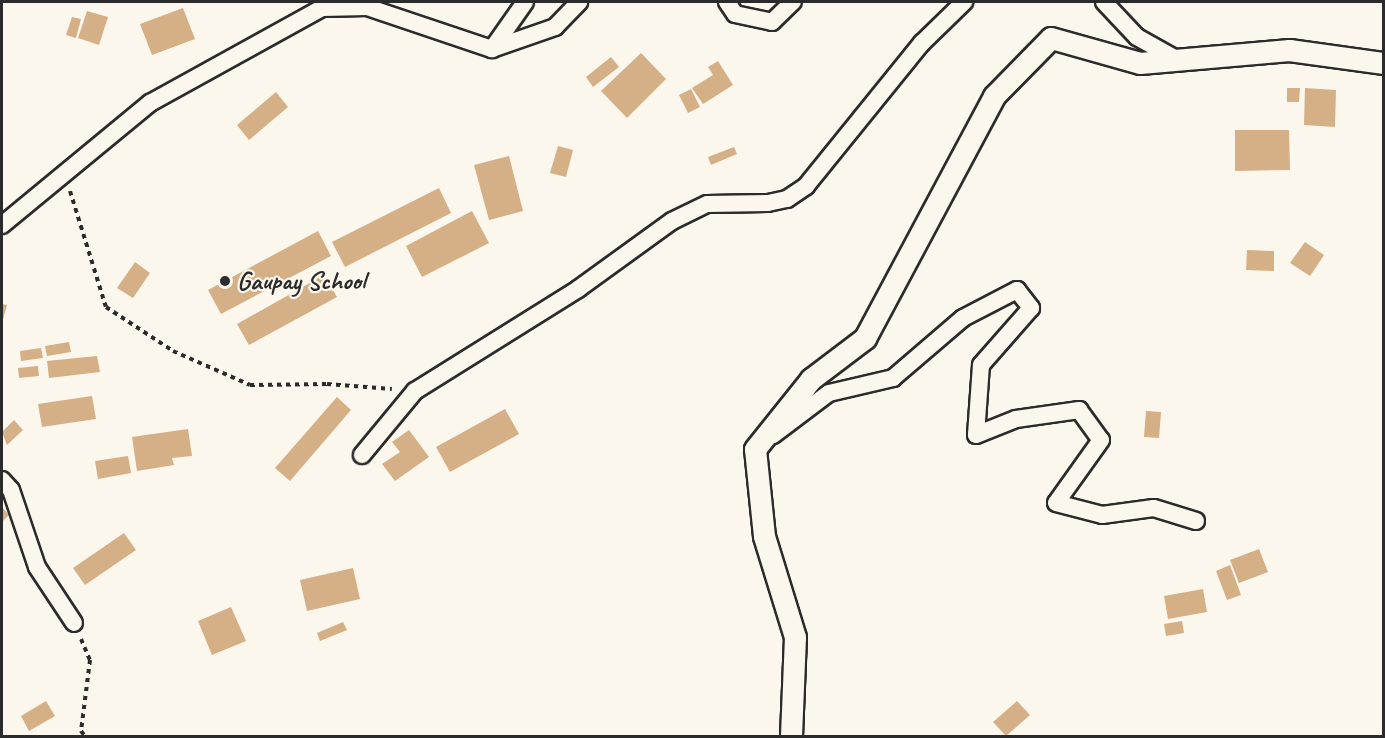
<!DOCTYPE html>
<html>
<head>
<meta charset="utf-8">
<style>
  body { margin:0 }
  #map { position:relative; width:1385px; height:738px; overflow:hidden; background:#fbf7ec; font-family:Caveat,sans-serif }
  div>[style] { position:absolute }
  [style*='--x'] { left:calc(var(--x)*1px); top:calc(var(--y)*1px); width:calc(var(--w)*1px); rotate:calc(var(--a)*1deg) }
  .building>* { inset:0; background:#d5af86 }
  .path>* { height:4px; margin-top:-2px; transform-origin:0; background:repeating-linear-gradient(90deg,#2b2b2b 0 4.5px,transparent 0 9px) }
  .roads { filter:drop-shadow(2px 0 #2b2b2b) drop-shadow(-2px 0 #2b2b2b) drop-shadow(0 2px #2b2b2b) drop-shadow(0 -2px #2b2b2b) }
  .minor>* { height:16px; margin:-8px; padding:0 8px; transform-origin:8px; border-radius:8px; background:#fbf7ec }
  .tertiary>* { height:21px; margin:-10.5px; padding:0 10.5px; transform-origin:10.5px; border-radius:10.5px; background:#fbf7ec }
  .dots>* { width:16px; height:16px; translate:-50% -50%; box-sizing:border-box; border:3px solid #fbf7ec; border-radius:50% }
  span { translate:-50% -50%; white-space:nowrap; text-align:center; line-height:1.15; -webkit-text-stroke:4.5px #fbf7ec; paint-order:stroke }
  .poi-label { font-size:26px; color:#2b2b2b; font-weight:700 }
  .left { translate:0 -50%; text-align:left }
  .frame { position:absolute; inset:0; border:3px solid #2b2b2b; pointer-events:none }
</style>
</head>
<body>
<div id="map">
  <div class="building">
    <i style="clip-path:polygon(183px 8px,195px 39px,152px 55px,140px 24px)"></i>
    <i style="clip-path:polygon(87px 11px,108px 17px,99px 45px,78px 38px)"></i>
    <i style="clip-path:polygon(72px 17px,81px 19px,76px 38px,66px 35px)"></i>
    <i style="clip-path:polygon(641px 53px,666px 79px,627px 118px,601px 91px)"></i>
    <i style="clip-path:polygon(611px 57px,619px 67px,593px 87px,586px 77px)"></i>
    <i style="clip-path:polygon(718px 61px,733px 85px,703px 104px,692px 88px,713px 75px,708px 67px)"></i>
    <i style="clip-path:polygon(1287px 88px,1300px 88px,1299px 102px,1287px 102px)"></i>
    <i style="clip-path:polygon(1305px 88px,1336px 90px,1335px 127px,1304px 125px)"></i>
    <i style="clip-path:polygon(691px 89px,700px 107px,688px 113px,679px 95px)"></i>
    <i style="clip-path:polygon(276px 92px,288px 107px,249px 140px,237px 125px)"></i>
    <i style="clip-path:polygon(1235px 130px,1289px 130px,1290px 170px,1235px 171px)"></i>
    <i style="clip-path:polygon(558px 146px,573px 150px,566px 177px,550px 173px)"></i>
    <i style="clip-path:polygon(734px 147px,737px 154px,711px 165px,708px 157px)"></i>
    <i style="clip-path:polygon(509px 156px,523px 211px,489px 220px,474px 165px)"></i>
    <i style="clip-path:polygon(439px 188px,451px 213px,345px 267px,332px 242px)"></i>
    <i style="clip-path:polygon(472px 211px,489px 243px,422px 277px,406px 246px)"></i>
    <i style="clip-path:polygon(318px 231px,331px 256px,221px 314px,208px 290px)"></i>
    <i style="clip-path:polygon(1305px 242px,1324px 255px,1310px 276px,1290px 263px)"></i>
    <i style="clip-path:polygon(1247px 250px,1274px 251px,1274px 271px,1246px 270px)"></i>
    <i style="clip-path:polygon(135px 262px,150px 273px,133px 298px,117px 288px)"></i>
    <i style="clip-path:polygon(324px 275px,337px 297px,249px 345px,237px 324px)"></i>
    <i style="clip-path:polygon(2px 304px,7px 305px,2px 323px)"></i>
    <i style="clip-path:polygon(69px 342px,71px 352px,47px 356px,45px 346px)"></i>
    <i style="clip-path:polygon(41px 348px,43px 358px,21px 361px,20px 351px)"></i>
    <i style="clip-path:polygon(97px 356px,100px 372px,49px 378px,47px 361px)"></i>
    <i style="clip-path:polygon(38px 366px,39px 376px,19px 378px,18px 368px)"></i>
    <i style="clip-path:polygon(92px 396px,96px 419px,42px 427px,38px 404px)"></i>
    <i style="clip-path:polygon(337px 397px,351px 410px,290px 481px,275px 468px)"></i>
    <i style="clip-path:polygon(505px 409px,519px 434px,450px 472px,436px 447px)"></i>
    <i style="clip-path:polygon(1146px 411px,1161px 412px,1159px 438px,1144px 437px)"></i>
    <i style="clip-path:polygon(14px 420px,23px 430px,7px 445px,2px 432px)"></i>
    <i style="clip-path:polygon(188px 429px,192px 456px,172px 458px,174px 465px,137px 471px,132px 437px)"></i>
    <i style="clip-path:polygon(409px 430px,429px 457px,395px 481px,382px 464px,400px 452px,392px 442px)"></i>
    <i style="clip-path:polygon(128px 456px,131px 473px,98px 479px,95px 461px)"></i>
    <i style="clip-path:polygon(2px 507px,9px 515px,2px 522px)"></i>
    <i style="clip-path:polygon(124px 533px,136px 550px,85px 585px,73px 568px)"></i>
    <i style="clip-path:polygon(1259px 549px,1268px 572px,1239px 583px,1230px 560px)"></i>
    <i style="clip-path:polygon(1230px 565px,1241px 595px,1227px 600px,1216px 571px)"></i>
    <i style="clip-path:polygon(353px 568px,360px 599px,307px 611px,300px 580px)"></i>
    <i style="clip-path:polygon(1203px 589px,1207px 612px,1168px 619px,1164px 596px)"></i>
    <i style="clip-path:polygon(231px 607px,246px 641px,212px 655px,198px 621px)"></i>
    <i style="clip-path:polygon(1182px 621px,1184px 633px,1166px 636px,1164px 624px)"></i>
    <i style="clip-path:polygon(343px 622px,347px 630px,320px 641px,317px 633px)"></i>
    <i style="clip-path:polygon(46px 701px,55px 716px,29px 731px,21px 716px)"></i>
    <i style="clip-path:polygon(1017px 701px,1030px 715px,1006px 736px,993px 722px)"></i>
  </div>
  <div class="path">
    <i style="--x:70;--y:191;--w:121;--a:72.8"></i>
    <i style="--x:106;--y:307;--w:80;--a:33.3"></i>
    <i style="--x:173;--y:351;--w:84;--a:23.8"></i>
    <i style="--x:250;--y:385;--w:77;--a:-0.7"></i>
    <i style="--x:327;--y:384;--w:65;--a:4.4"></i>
    <i style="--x:81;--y:639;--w:23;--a:67"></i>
    <i style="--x:90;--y:660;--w:72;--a:97.2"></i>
    <i style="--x:81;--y:731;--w:6;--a:51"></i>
  </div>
  <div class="roads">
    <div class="minor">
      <i style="--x:727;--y:2;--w:14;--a:56"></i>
      <i style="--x:735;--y:14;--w:38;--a:12"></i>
      <i style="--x:772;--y:22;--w:29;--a:-44"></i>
      <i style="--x:1104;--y:2;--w:48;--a:46.7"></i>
      <i style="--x:1137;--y:37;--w:49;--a:29.2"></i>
      <i style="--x:492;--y:49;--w:57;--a:-54.9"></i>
      <i style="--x:2;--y:225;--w:192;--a:-39.5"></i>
      <i style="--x:150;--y:103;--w:196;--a:-28.9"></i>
      <i style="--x:322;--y:8;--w:45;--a:-1.3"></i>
      <i style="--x:367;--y:7;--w:132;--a:18.6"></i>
      <i style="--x:492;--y:49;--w:67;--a:-19.2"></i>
      <i style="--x:555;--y:27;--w:35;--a:-46"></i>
      <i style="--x:773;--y:435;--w:70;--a:-36.9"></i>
      <i style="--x:829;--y:393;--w:66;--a:-13.2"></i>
      <i style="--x:893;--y:378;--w:92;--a:-40.6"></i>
      <i style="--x:963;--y:318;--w:61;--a:-27.4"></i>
      <i style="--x:1017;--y:290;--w:23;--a:52"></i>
      <i style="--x:1031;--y:308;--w:76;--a:131.3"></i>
      <i style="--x:981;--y:365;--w:70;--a:94.1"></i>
      <i style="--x:976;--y:435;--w:43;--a:-21.8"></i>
      <i style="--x:1016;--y:419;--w:64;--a:-8.1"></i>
      <i style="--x:1079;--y:410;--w:37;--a:54"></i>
      <i style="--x:1101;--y:440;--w:77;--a:125.5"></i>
      <i style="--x:1056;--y:503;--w:48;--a:14.6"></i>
      <i style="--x:1102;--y:515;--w:52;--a:-7.7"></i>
      <i style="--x:1154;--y:508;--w:44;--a:17.2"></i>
      <i style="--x:362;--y:455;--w:83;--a:-50.4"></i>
      <i style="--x:415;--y:391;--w:192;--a:-32"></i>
      <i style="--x:578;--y:289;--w:116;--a:-35.9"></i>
      <i style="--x:672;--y:221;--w:39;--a:-26"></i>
      <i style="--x:707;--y:204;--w:61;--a:-0.9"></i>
      <i style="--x:768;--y:203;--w:19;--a:-12"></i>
      <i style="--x:787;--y:199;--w:23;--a:-34"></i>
      <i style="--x:806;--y:186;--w:184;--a:-51"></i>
      <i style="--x:922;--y:43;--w:59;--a:-44.3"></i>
      <i style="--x:2;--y:480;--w:13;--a:48"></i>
      <i style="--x:11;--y:490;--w:81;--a:71.3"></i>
      <i style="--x:37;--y:567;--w:67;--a:56.5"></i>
    </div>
    <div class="tertiary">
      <i style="--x:791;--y:736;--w:99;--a:-87.7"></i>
      <i style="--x:795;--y:637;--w:106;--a:-107.1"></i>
      <i style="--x:764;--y:536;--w:87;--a:-95.9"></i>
      <i style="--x:755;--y:449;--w:90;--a:-51.3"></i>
      <i style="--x:811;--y:379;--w:68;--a:-37.2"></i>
      <i style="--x:865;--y:338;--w:274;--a:-61.9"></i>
      <i style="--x:994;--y:96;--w:81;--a:-45.5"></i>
      <i style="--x:1051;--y:38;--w:92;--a:15.7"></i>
      <i style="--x:1140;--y:63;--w:150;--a:-5"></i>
      <i style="--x:1289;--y:50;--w:96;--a:7.8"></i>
    </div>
  </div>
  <div class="dots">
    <i style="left:225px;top:281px;background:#2b2b2b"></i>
  </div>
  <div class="poi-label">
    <span class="left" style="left:237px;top:281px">Gaupay School</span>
  </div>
  <div class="frame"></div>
</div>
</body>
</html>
